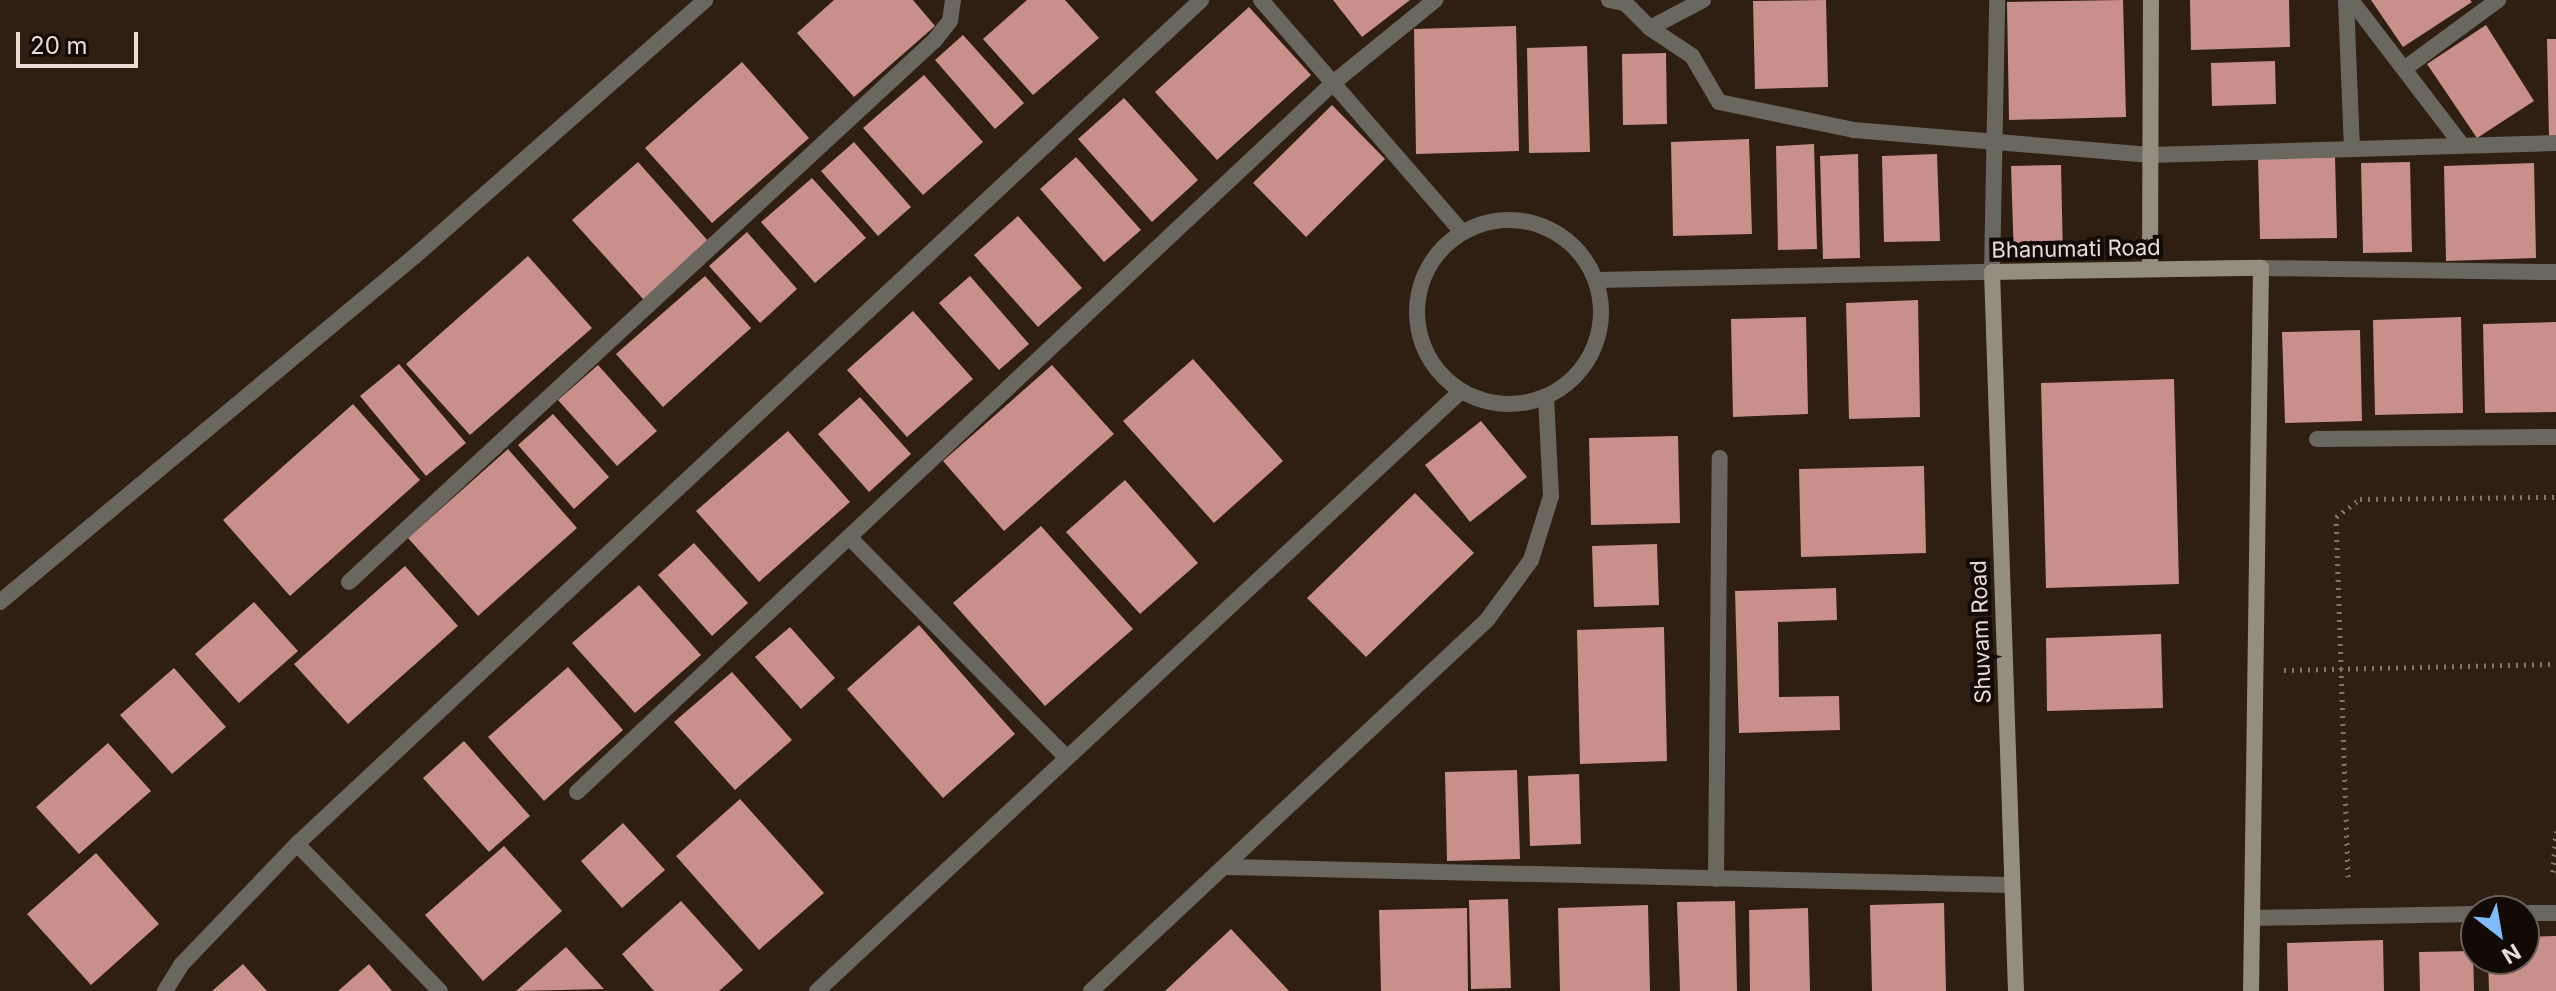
<!DOCTYPE html>
<html>
<head>
<meta charset="utf-8">
<style>
  body { margin:0 }
  #map { position:relative; width:2556px; height:991px; overflow:hidden; background:#2f1e12; font-family:Inter,sans-serif }
  div>[style] { position:absolute }
  [style*='--x'] { left:calc(var(--x)*1px); top:calc(var(--y)*1px); width:calc(var(--w)*1px); rotate:calc(var(--a)*1deg) }
  .building>* { inset:0; background:#c9908b }
  .path>* { height:5px; margin-top:-2.5px; transform-origin:0; background:repeating-linear-gradient(90deg,#83756a 0 2px,transparent 0 8px) }
  .street>* { height:16px; margin:-8px; padding:0 8px; transform-origin:8px; border-radius:8px; background:#6a675e }
  .street>.ring { margin:-8px; padding:0; box-sizing:content-box; background:none; border:16px solid #6a675e; border-radius:50% }
  .secondary>* { height:16px; margin:-8px; padding:0 8px; transform-origin:8px; border-radius:8px; background:#938e7f }
  span { translate:-50% -50%; white-space:nowrap; text-align:center; line-height:1.15; -webkit-text-stroke:8px #120a05; paint-order:stroke }
  .street-label { font-size:22px; color:#e9ddd5 }
  .north { position:absolute; left:2460px; top:895px; width:80px; height:80px; box-sizing:border-box; background:#120a05; border:2px solid #685e58; border-radius:50%; rotate:149deg; font-size:22px; font-weight:700; line-height:32px; text-align:center; color:#e9ddd5 }
  .north::after { content:''; display:block; margin:auto; width:28px; height:36px; background:#81bcfa; clip-path:polygon(50% 0,100% 100%,50% 72%,0 100%) }
  .scale { position:absolute; left:16px; top:32px; width:122px; height:36px; box-sizing:border-box; border:4px solid #e9ddd5; border-top:0; padding-left:10px; font-size:24px; line-height:28px; white-space:nowrap; color:#e9ddd5; -webkit-text-stroke:6px #120a05; paint-order:stroke }
</style>
</head>
<body>
<div id="map">
  <div class="building">
    <i style="clip-path:polygon(834px 0,913px 0,935px 26px,854px 97px,797px 33px)"></i>
    <i style="clip-path:polygon(1027px 0,1065px 0,1099px 38px,1033px 95px,983px 39px)"></i>
    <i style="clip-path:polygon(1333px 0,1410px 0,1362px 37px)"></i>
    <i style="clip-path:polygon(1826px 0,1828px 87px,1755px 89px,1753px 1px)"></i>
    <i style="clip-path:polygon(2123px 0,2126px 117px,2009px 120px,2007px 2px)"></i>
    <i style="clip-path:polygon(2190px 0,2289px 0,2290px 47px,2191px 50px)"></i>
    <i style="clip-path:polygon(2371px 0,2470px 0,2472px 2px,2403px 47px)"></i>
    <i style="clip-path:polygon(1249px 7px,1311px 75px,1217px 160px,1155px 92px)"></i>
    <i style="clip-path:polygon(2486px 25px,2534px 101px,2477px 138px,2427px 64px)"></i>
    <i style="clip-path:polygon(1516px 26px,1519px 151px,1416px 154px,1414px 29px)"></i>
    <i style="clip-path:polygon(963px 35px,1024px 103px,995px 129px,935px 60px)"></i>
    <i style="clip-path:polygon(2547px 39px,2556px 39px,2556px 136px,2549px 136px)"></i>
    <i style="clip-path:polygon(1587px 46px,1590px 152px,1529px 153px,1527px 48px)"></i>
    <i style="clip-path:polygon(1666px 53px,1667px 124px,1623px 125px,1622px 54px)"></i>
    <i style="clip-path:polygon(2275px 61px,2276px 104px,2212px 106px,2211px 63px)"></i>
    <i style="clip-path:polygon(742px 62px,809px 138px,712px 223px,645px 148px)"></i>
    <i style="clip-path:polygon(924px 75px,983px 142px,923px 195px,863px 128px)"></i>
    <i style="clip-path:polygon(1124px 98px,1198px 180px,1152px 222px,1078px 139px)"></i>
    <i style="clip-path:polygon(1332px 105px,1385px 159px,1306px 237px,1253px 183px)"></i>
    <i style="clip-path:polygon(1749px 139px,1752px 234px,1673px 236px,1671px 142px)"></i>
    <i style="clip-path:polygon(854px 142px,911px 207px,878px 236px,821px 171px)"></i>
    <i style="clip-path:polygon(1814px 144px,1817px 249px,1778px 250px,1776px 146px)"></i>
    <i style="clip-path:polygon(1858px 154px,1860px 258px,1823px 259px,1820px 156px)"></i>
    <i style="clip-path:polygon(1937px 154px,1940px 241px,1884px 242px,1882px 156px)"></i>
    <i style="clip-path:polygon(1076px 157px,1141px 230px,1104px 262px,1040px 189px)"></i>
    <i style="clip-path:polygon(2335px 157px,2337px 238px,2260px 239px,2258px 159px)"></i>
    <i style="clip-path:polygon(638px 162px,709px 242px,644px 300px,572px 220px)"></i>
    <i style="clip-path:polygon(2410px 162px,2412px 252px,2363px 253px,2361px 163px)"></i>
    <i style="clip-path:polygon(2534px 163px,2536px 258px,2446px 261px,2444px 166px)"></i>
    <i style="clip-path:polygon(2061px 165px,2063px 258px,2014px 259px,2011px 166px)"></i>
    <i style="clip-path:polygon(812px 178px,866px 238px,815px 283px,761px 222px)"></i>
    <i style="clip-path:polygon(1018px 216px,1082px 288px,1038px 327px,974px 255px)"></i>
    <i style="clip-path:polygon(747px 232px,797px 289px,760px 323px,709px 266px)"></i>
    <i style="clip-path:polygon(528px 256px,592px 328px,470px 435px,406px 364px)"></i>
    <i style="clip-path:polygon(705px 276px,751px 328px,663px 407px,616px 354px)"></i>
    <i style="clip-path:polygon(970px 276px,1029px 344px,999px 370px,939px 303px)"></i>
    <i style="clip-path:polygon(1918px 300px,1920px 417px,1849px 419px,1846px 303px)"></i>
    <i style="clip-path:polygon(913px 311px,973px 379px,907px 437px,847px 370px)"></i>
    <i style="clip-path:polygon(1806px 317px,1808px 414px,1733px 417px,1731px 319px)"></i>
    <i style="clip-path:polygon(2461px 317px,2463px 413px,2375px 415px,2373px 320px)"></i>
    <i style="clip-path:polygon(2556px 322px,2556px 412px,2485px 413px,2483px 324px)"></i>
    <i style="clip-path:polygon(2360px 330px,2362px 421px,2285px 423px,2282px 332px)"></i>
    <i style="clip-path:polygon(1193px 359px,1283px 461px,1214px 523px,1123px 421px)"></i>
    <i style="clip-path:polygon(399px 364px,466px 443px,426px 476px,360px 396px)"></i>
    <i style="clip-path:polygon(598px 365px,657px 431px,617px 466px,558px 400px)"></i>
    <i style="clip-path:polygon(1052px 365px,1114px 434px,1004px 531px,943px 461px)"></i>
    <i style="clip-path:polygon(2174px 379px,2179px 584px,2046px 588px,2041px 383px)"></i>
    <i style="clip-path:polygon(860px 397px,911px 454px,869px 492px,818px 434px)"></i>
    <i style="clip-path:polygon(353px 404px,420px 480px,290px 596px,223px 520px)"></i>
    <i style="clip-path:polygon(553px 414px,609px 477px,574px 509px,518px 445px)"></i>
    <i style="clip-path:polygon(1481px 421px,1527px 477px,1470px 522px,1425px 465px)"></i>
    <i style="clip-path:polygon(788px 431px,850px 502px,759px 582px,696px 511px)"></i>
    <i style="clip-path:polygon(1678px 436px,1680px 523px,1591px 525px,1589px 438px)"></i>
    <i style="clip-path:polygon(508px 449px,577px 528px,478px 616px,408px 538px)"></i>
    <i style="clip-path:polygon(1924px 466px,1926px 553px,1801px 557px,1799px 469px)"></i>
    <i style="clip-path:polygon(1125px 480px,1198px 563px,1140px 614px,1066px 532px)"></i>
    <i style="clip-path:polygon(1415px 493px,1474px 553px,1366px 657px,1307px 598px)"></i>
    <i style="clip-path:polygon(1041px 526px,1133px 629px,1045px 706px,953px 603px)"></i>
    <i style="clip-path:polygon(694px 543px,748px 603px,712px 636px,658px 575px)"></i>
    <i style="clip-path:polygon(1657px 544px,1659px 605px,1594px 607px,1592px 546px)"></i>
    <i style="clip-path:polygon(405px 566px,458px 626px,348px 724px,294px 664px)"></i>
    <i style="clip-path:polygon(639px 585px,701px 655px,635px 713px,572px 643px)"></i>
    <i style="clip-path:polygon(1836px 588px,1837px 620px,1778px 622px,1779px 697px,1839px 696px,1840px 730px,1739px 733px,1735px 591px)"></i>
    <i style="clip-path:polygon(254px 602px,298px 651px,239px 703px,195px 654px)"></i>
    <i style="clip-path:polygon(919px 625px,1015px 734px,943px 798px,847px 689px)"></i>
    <i style="clip-path:polygon(790px 627px,835px 678px,801px 709px,755px 657px)"></i>
    <i style="clip-path:polygon(1664px 627px,1667px 761px,1580px 764px,1577px 630px)"></i>
    <i style="clip-path:polygon(2161px 634px,2163px 708px,2047px 711px,2046px 638px)"></i>
    <i style="clip-path:polygon(568px 667px,623px 730px,544px 801px,488px 737px)"></i>
    <i style="clip-path:polygon(174px 668px,226px 727px,172px 774px,120px 715px)"></i>
    <i style="clip-path:polygon(732px 672px,792px 740px,735px 790px,674px 722px)"></i>
    <i style="clip-path:polygon(464px 741px,530px 816px,489px 852px,423px 778px)"></i>
    <i style="clip-path:polygon(108px 743px,151px 791px,79px 854px,36px 807px)"></i>
    <i style="clip-path:polygon(1517px 770px,1520px 859px,1447px 861px,1445px 772px)"></i>
    <i style="clip-path:polygon(1579px 774px,1581px 844px,1530px 846px,1528px 776px)"></i>
    <i style="clip-path:polygon(740px 799px,824px 893px,759px 950px,676px 856px)"></i>
    <i style="clip-path:polygon(623px 823px,665px 870px,622px 908px,581px 861px)"></i>
    <i style="clip-path:polygon(504px 846px,562px 911px,483px 981px,425px 915px)"></i>
    <i style="clip-path:polygon(96px 853px,159px 924px,91px 985px,27px 914px)"></i>
    <i style="clip-path:polygon(1508px 899px,1511px 988px,1471px 989px,1469px 900px)"></i>
    <i style="clip-path:polygon(681px 901px,743px 970px,719px 991px,654px 991px,622px 954px)"></i>
    <i style="clip-path:polygon(1735px 901px,1737px 991px,1680px 991px,1677px 902px)"></i>
    <i style="clip-path:polygon(1944px 903px,1946px 991px,1872px 991px,1870px 905px)"></i>
    <i style="clip-path:polygon(1648px 905px,1650px 991px,1560px 991px,1558px 908px)"></i>
    <i style="clip-path:polygon(1467px 908px,1468px 991px,1381px 991px,1379px 910px)"></i>
    <i style="clip-path:polygon(1808px 908px,1810px 991px,1750px 991px,1749px 910px)"></i>
    <i style="clip-path:polygon(1231px 929px,1289px 991px,1165px 991px)"></i>
    <i style="clip-path:polygon(2556px 936px,2556px 991px,2489px 991px,2488px 959px,2524px 959px,2524px 937px)"></i>
    <i style="clip-path:polygon(2383px 940px,2384px 991px,2288px 991px,2287px 943px)"></i>
    <i style="clip-path:polygon(566px 947px,604px 989px,516px 991px)"></i>
    <i style="clip-path:polygon(2473px 951px,2474px 991px,2420px 991px,2419px 952px)"></i>
    <i style="clip-path:polygon(243px 964px,267px 991px,212px 991px)"></i>
    <i style="clip-path:polygon(369px 964px,392px 991px,338px 991px)"></i>
  </div>
  <div class="path">
    <i style="--x:2284;--y:670;--w:272;--a:-1.3"></i>
    <i style="--x:2553;--y:872;--w:41;--a:-85.8"></i>
    <i style="--x:2348;--y:877;--w:360;--a:-91.9"></i>
    <i style="--x:2336;--y:517;--w:30;--a:-37"></i>
    <i style="--x:2360;--y:499;--w:196;--a:-0.6"></i>
  </div>
  <div class="street">
    <i style="--x:1261;--y:0;--w:307;--a:49.1"></i>
    <i style="--x:1609;--y:0;--w:16;--a:11"></i>
    <i style="--x:1625;--y:3;--w:35;--a:45"></i>
    <i style="--x:1650;--y:28;--w:50;--a:33.7"></i>
    <i style="--x:1692;--y:56;--w:53;--a:59.6"></i>
    <i style="--x:1719;--y:102;--w:138;--a:11.7"></i>
    <i style="--x:1854;--y:130;--w:298;--a:4.8"></i>
    <i style="--x:2151;--y:155;--w:405;--a:-1.7"></i>
    <i style="--x:2346;--y:0;--w:149;--a:87.7"></i>
    <i style="--x:2351;--y:0;--w:183;--a:52.6"></i>
    <i style="--x:1650;--y:28;--w:60;--a:-27.8"></i>
    <i style="--x:2404;--y:69;--w:117;--a:-36.3"></i>
    <i class="ring" style="left:1417px;top:220px;width:168px;height:168px"></i>
    <i style="--x:2261;--y:268;--w:295;--a:0.8"></i>
    <i style="--x:1597;--y:280;--w:395;--a:-1.2"></i>
    <i style="--x:1992;--y:272;--w:272;--a:-88.9"></i>
    <i style="--x:2317;--y:439;--w:239;--a:-0.5"></i>
    <i style="--x:849;--y:537;--w:310;--a:45.4"></i>
    <i style="--x:349;--y:582;--w:798;--a:-42.77"></i>
    <i style="--x:935;--y:40;--w:24;--a:-52"></i>
    <i style="--x:950;--y:21;--w:21;--a:-82"></i>
    <i style="--x:0;--y:602;--w:540;--a:-39.82"></i>
    <i style="--x:415;--y:256;--w:387;--a:-41.4"></i>
    <i style="--x:577;--y:792;--w:1036;--a:-43.16"></i>
    <i style="--x:1333;--y:83;--w:132;--a:-39.1"></i>
    <i style="--x:297;--y:844;--w:205;--a:45.8"></i>
    <i style="--x:1227;--y:867;--w:783;--a:1.32"></i>
    <i style="--x:1716;--y:879;--w:421;--a:-89.5"></i>
    <i style="--x:2524;--y:913;--w:32;--a:0"></i>
    <i style="--x:2252;--y:918;--w:224;--a:-1"></i>
    <i style="--x:165;--y:991;--w:31;--a:-58"></i>
    <i style="--x:181;--y:965;--w:168;--a:-46.2"></i>
    <i style="--x:297;--y:844;--w:1237;--a:-43.03"></i>
    <i style="--x:817;--y:991;--w:879;--a:-42.97"></i>
    <i style="--x:1091;--y:991;--w:543;--a:-43.13"></i>
    <i style="--x:1487;--y:620;--w:74;--a:-53.7"></i>
    <i style="--x:1531;--y:560;--w:67;--a:-72.6"></i>
    <i style="--x:1551;--y:496;--w:99;--a:-92.9"></i>
  </div>
  <div class="secondary">
    <i style="--x:2150;--y:269;--w:269;--a:-89.8"></i>
    <i style="--x:2016;--y:991;--w:719;--a:-91.91"></i>
    <i style="--x:1992;--y:272;--w:269;--a:-0.9"></i>
    <i style="--x:2261;--y:268;--w:723;--a:90.79"></i>
  </div>
  <div class="street-label">
    <span style="left:2076px;top:249px;rotate:-1deg">Bhanumati Road</span>
    <span style="left:1981px;top:632px;rotate:-92deg">Shuvam Road</span>
  </div>
  <div class="north">N</div>
  <div class="scale">20 m</div>
</div>
</body>
</html>
